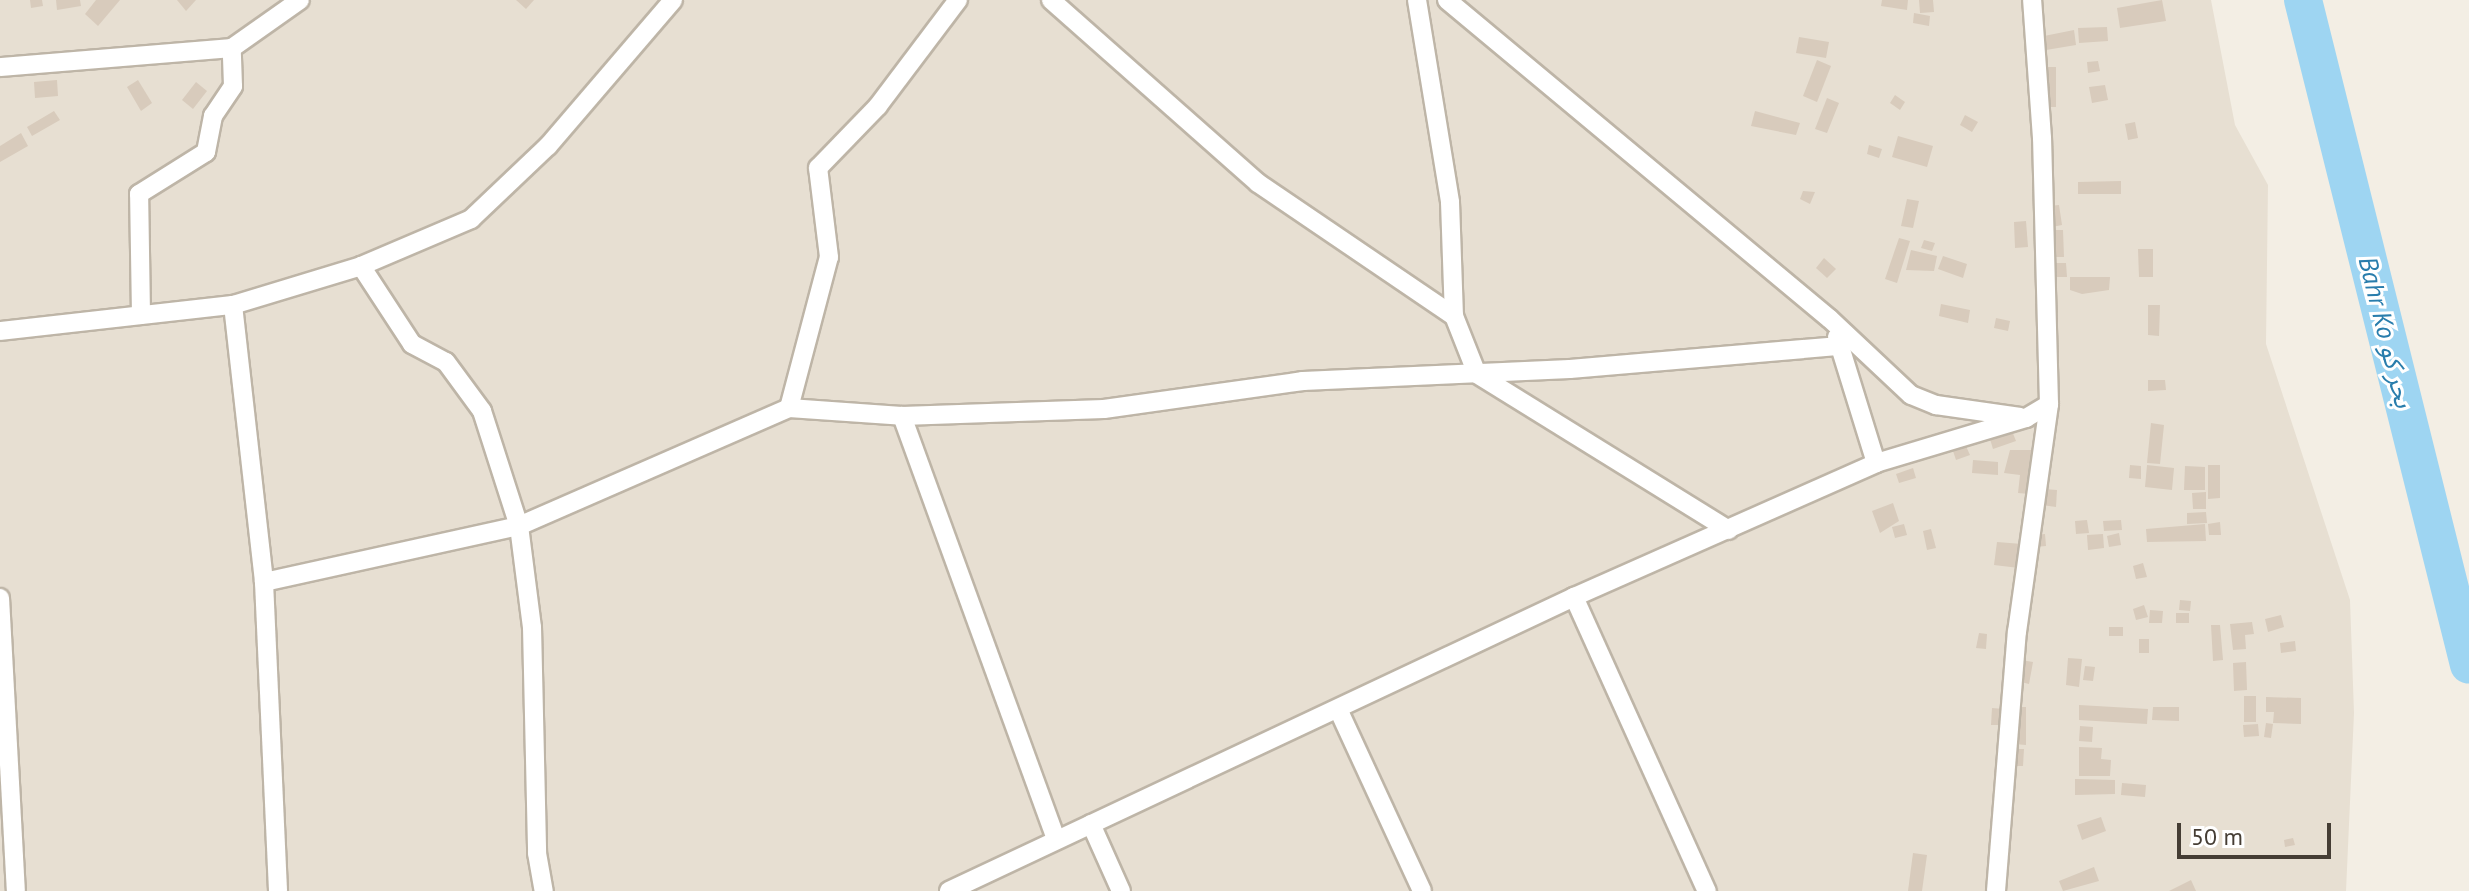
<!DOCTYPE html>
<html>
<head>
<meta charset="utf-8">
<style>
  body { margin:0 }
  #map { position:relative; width:2469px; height:891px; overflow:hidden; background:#f3eee4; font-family:"PT Sans","Noto Sans Arabic",sans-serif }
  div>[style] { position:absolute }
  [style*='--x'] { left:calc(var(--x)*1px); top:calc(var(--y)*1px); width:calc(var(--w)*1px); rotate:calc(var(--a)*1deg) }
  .residential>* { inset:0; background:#e7dfd2 }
  .river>* { height:38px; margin:-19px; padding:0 19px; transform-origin:19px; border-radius:19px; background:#9ed5f2 }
  .building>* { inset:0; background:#d8cbbc }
  .roads { filter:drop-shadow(2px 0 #beb5a7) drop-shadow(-2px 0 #beb5a7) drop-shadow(0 2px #beb5a7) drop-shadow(0 -2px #beb5a7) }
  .minor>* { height:18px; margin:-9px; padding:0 9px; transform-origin:9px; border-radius:9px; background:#fff }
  span { translate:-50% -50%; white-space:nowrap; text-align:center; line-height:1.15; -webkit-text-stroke:6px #fff; paint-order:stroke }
  .water-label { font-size:26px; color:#297dac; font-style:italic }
  .scale { position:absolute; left:2177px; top:823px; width:154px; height:36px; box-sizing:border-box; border:4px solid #453d34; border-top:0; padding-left:10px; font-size:24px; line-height:28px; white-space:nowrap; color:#453d34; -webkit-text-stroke:6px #fff; paint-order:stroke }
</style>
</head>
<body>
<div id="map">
  <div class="residential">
    <i style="clip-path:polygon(0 0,2211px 0,2235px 125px,2268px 185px,2266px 344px,2350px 600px,2354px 713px,2346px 891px,0 891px)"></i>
  </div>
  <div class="river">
    <i style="--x:2303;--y:0;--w:685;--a:75.98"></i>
  </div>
  <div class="building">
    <i style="clip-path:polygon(30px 0,42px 0,43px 6px,31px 8px)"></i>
    <i style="clip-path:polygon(56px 0,80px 0,81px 6px,57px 10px)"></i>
    <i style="clip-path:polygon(96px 0,120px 0,98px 26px,85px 14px)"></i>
    <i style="clip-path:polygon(177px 0,196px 0,186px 11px)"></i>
    <i style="clip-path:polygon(516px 0,534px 0,526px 9px)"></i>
    <i style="clip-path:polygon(1882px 0,1908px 0,1907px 10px,1881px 6px)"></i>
    <i style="clip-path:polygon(1919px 0,1933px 0,1934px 12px,1920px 13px)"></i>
    <i style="clip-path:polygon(2162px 0,2166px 21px,2120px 28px,2117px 8px)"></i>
    <i style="clip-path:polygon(1914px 13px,1930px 16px,1929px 26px,1913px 23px)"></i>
    <i style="clip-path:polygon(2107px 27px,2108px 41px,2079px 43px,2078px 28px)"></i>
    <i style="clip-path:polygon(2074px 30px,2076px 45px,2046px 50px,2044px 36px)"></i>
    <i style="clip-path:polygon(1799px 37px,1829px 42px,1826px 58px,1796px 53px)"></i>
    <i style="clip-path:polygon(1817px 60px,1831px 66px,1817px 102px,1803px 96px)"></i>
    <i style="clip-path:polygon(2098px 61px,2100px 71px,2088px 73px,2087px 62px)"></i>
    <i style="clip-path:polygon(2045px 67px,2056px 67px,2056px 107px,2044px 107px)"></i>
    <i style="clip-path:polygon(57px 80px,58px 96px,35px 98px,34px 82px)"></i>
    <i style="clip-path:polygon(138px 80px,152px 103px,141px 111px,127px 87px)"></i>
    <i style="clip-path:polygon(196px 82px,207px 91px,193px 109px,182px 100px)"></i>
    <i style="clip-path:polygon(2105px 85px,2108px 100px,2092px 103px,2089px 87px)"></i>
    <i style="clip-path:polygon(1895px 95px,1905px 102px,1900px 110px,1890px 103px)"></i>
    <i style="clip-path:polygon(1827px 98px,1839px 103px,1827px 133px,1815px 129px)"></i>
    <i style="clip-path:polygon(54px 111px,60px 120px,32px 136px,27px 127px)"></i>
    <i style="clip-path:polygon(1755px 111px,1800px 123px,1796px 135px,1751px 126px)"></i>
    <i style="clip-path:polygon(1965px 115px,1978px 122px,1972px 132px,1960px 125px)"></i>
    <i style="clip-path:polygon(2135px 122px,2138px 138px,2128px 140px,2125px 124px)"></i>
    <i style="clip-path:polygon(21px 133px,28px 146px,0 162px,0 146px)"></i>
    <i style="clip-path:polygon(1898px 136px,1933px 146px,1927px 167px,1892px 157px)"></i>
    <i style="clip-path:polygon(1869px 145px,1882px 149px,1879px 158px,1867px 154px)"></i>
    <i style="clip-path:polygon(2121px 181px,2121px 194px,2078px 194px,2078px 182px)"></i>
    <i style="clip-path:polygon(1803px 191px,1815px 192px,1810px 204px,1800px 199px)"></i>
    <i style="clip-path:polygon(1907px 199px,1919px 201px,1913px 228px,1901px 226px)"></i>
    <i style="clip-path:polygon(2059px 205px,2062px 225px,2052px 227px,2049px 206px)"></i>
    <i style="clip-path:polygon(2026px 221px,2028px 247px,2015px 248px,2014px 222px)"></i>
    <i style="clip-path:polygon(2051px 230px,2063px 230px,2064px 257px,2052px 257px)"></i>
    <i style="clip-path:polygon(1899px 238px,1910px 241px,1897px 283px,1885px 279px)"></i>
    <i style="clip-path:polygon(1924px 240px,1935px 243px,1932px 251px,1921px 248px)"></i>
    <i style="clip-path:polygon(2138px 249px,2153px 249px,2153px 277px,2139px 277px)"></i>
    <i style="clip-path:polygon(1911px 250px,1937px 256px,1934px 271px,1906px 270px)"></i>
    <i style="clip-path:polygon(1943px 256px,1967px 264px,1963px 278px,1938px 269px)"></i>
    <i style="clip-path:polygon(1824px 258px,1836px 269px,1827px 278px,1816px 268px)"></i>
    <i style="clip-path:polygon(2053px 263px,2066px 263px,2067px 277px,2053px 277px)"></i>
    <i style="clip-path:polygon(2070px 277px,2110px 277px,2109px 290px,2082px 294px,2070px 290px)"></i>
    <i style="clip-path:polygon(1941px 304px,1970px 310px,1968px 323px,1939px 316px)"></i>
    <i style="clip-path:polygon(2148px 305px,2160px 305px,2159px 336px,2148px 335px)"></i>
    <i style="clip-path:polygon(1996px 318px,2010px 321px,2008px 331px,1994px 328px)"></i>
    <i style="clip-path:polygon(2148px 380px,2165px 380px,2166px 390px,2148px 391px)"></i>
    <i style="clip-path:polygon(2151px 423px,2164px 425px,2160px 464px,2147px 463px)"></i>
    <i style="clip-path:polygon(2012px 431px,2016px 441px,1993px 449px,1990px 439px)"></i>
    <i style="clip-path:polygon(1965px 444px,1970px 455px,1956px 460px,1952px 448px)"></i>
    <i style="clip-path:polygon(2010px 450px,2035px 450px,2029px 494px,2018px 493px,2020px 475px,2004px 473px)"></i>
    <i style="clip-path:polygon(1973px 460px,1998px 462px,1998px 475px,1972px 473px)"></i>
    <i style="clip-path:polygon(2130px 465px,2141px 466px,2141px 479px,2129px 478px)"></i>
    <i style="clip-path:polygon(2147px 465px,2174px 468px,2172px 490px,2145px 487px)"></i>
    <i style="clip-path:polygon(2208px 465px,2220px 465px,2220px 498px,2208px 499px)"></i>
    <i style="clip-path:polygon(2185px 466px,2205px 467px,2205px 490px,2184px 490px)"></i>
    <i style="clip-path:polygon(1913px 468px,1916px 478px,1899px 483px,1896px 474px)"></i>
    <i style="clip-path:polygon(2044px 489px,2057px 490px,2056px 507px,2042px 505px)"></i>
    <i style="clip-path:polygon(2206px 492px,2206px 509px,2193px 509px,2192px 493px)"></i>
    <i style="clip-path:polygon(1893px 503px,1899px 521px,1880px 533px,1872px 511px)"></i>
    <i style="clip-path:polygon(2206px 512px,2207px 523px,2187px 524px,2187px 513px)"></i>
    <i style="clip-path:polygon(2087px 520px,2089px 533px,2076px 534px,2075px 521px)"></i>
    <i style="clip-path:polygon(2121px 520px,2122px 530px,2104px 531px,2103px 521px)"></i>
    <i style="clip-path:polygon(2220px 522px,2221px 535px,2209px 535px,2208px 524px)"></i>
    <i style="clip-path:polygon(1904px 524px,1907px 535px,1895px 538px,1892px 527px)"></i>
    <i style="clip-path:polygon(2205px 524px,2206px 541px,2147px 542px,2146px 529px)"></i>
    <i style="clip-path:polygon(1931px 529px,1936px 548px,1927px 550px,1923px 531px)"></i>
    <i style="clip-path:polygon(2119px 533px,2121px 545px,2109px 547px,2107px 536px)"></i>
    <i style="clip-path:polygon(2045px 534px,2046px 546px,2035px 547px,2034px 535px)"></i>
    <i style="clip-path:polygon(2103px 534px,2104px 548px,2088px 550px,2087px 535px)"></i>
    <i style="clip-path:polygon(1997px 542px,2022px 544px,2019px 568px,1994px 565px)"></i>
    <i style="clip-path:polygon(2143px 563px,2147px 577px,2136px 579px,2133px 566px)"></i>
    <i style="clip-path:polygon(2180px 600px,2191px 601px,2190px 611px,2179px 610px)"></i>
    <i style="clip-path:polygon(2144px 605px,2148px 617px,2136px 620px,2133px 609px)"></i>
    <i style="clip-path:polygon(2150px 610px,2163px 611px,2162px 623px,2149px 623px)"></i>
    <i style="clip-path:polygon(2176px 613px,2189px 613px,2189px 623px,2176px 623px)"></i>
    <i style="clip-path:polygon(2281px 615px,2284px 627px,2268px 632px,2265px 619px)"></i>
    <i style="clip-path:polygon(2252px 622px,2254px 634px,2245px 635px,2246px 649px,2233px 650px,2230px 624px)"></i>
    <i style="clip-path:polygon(2211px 625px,2220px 625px,2223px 660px,2213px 661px)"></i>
    <i style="clip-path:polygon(2109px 627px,2123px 627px,2123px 636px,2109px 636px)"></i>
    <i style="clip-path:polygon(1979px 633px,1987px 634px,1986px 649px,1976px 648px)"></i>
    <i style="clip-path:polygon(2139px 639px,2149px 639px,2149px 653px,2139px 653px)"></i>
    <i style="clip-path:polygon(2295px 641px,2296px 651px,2281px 653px,2280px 643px)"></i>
    <i style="clip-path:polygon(2068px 658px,2082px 659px,2079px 687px,2066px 685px)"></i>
    <i style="clip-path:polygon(2021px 660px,2033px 662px,2029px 684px,2017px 681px)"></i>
    <i style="clip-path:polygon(2246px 662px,2247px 690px,2234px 691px,2233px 663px)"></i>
    <i style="clip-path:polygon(2085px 666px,2095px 667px,2093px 681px,2083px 680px)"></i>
    <i style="clip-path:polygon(2244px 696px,2256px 696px,2256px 722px,2244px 722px)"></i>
    <i style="clip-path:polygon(2266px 697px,2301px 698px,2301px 724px,2273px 723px,2274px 712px,2266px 712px)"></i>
    <i style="clip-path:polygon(2079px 705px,2148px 709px,2147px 724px,2079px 720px)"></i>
    <i style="clip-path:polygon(2015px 707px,2026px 707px,2026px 745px,2014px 744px)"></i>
    <i style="clip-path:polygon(2153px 707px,2179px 707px,2179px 721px,2152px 720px)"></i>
    <i style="clip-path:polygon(1992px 708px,2004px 709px,2003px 725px,1991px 725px)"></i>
    <i style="clip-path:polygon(2266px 723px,2273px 724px,2271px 738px,2264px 737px)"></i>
    <i style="clip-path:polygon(2258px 724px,2259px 736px,2244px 737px,2243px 725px)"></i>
    <i style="clip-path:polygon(2080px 726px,2093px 727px,2092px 742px,2079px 741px)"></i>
    <i style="clip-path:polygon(2079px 747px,2102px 748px,2101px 759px,2111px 760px,2110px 776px,2079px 776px)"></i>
    <i style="clip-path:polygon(2015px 749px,2024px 749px,2023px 766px,2014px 766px)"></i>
    <i style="clip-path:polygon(2075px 779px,2115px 780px,2115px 794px,2075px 795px)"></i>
    <i style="clip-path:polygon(2122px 783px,2146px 785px,2145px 797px,2121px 795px)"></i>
    <i style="clip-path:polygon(2101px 817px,2106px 831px,2082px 840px,2077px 825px)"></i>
    <i style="clip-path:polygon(2293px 838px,2295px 845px,2285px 847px,2284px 840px)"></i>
    <i style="clip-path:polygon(1913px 853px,1927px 855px,1922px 891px,1908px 891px)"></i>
    <i style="clip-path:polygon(2094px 867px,2099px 881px,2063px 891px,2059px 881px)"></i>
    <i style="clip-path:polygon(2191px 880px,2196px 891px,2169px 891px)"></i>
  </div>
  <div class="roads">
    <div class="minor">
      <i style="--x:1051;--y:0;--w:276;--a:41.5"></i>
      <i style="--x:1258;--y:183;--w:237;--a:34.2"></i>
      <i style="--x:1417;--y:0;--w:205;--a:80.7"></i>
      <i style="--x:1450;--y:202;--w:114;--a:88"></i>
      <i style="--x:1454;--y:316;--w:62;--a:68.4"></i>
      <i style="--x:1477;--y:374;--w:296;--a:31.8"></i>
      <i style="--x:1447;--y:0;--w:498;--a:39.8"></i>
      <i style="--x:1830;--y:319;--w:111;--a:43.2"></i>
      <i style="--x:1911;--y:395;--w:27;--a:22"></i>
      <i style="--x:1936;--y:405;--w:85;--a:8.1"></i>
      <i style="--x:0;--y:67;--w:233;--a:-4.7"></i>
      <i style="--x:232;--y:48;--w:83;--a:-35.2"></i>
      <i style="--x:361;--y:266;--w:93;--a:56.8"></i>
      <i style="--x:412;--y:344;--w:38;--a:28"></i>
      <i style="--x:446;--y:362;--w:61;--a:53.7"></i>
      <i style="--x:482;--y:411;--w:121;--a:72.2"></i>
      <i style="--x:519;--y:526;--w:102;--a:82.7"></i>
      <i style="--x:532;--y:627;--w:226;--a:88.7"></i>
      <i style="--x:537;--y:853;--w:39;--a:80"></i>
      <i style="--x:233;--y:305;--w:279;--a:83.6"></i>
      <i style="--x:264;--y:582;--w:309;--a:87.4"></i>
      <i style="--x:141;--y:315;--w:121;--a:-90.9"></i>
      <i style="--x:139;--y:194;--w:79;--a:-32.1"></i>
      <i style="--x:206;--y:152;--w:37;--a:-79"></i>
      <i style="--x:213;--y:116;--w:36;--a:-56"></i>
      <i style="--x:233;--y:86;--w:38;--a:-92"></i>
      <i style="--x:0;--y:331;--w:234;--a:-6.4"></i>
      <i style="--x:233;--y:305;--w:134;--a:-16.9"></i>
      <i style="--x:361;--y:266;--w:120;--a:-23.1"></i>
      <i style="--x:471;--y:219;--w:106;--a:-43.5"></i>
      <i style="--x:548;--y:146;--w:192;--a:-49.4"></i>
      <i style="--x:1837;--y:337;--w:132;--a:72.8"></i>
      <i style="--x:789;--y:408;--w:156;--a:-75.2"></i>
      <i style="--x:829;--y:257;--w:90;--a:-97"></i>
      <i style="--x:818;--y:168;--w:86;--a:-45.9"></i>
      <i style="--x:878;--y:106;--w:133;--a:-53"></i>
      <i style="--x:902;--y:416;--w:451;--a:70"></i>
      <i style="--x:264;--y:582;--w:261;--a:-12.4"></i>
      <i style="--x:519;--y:526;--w:295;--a:-23.6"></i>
      <i style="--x:789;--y:408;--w:113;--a:4"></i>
      <i style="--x:902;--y:416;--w:202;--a:-2"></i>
      <i style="--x:1104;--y:409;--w:201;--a:-8"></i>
      <i style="--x:1303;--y:381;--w:267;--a:-2.6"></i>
      <i style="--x:1570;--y:369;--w:271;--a:-4.9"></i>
      <i style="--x:1574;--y:597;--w:323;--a:65.7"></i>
      <i style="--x:0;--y:598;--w:293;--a:86.9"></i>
      <i style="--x:1338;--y:709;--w:200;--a:65.2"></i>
      <i style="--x:1091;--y:824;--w:73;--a:65.9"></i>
      <i style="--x:949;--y:891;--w:691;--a:-25.19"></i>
      <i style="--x:1574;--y:597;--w:330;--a:-23.9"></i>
      <i style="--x:1876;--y:463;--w:157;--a:-16.7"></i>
      <i style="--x:2026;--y:418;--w:27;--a:-31"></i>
      <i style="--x:1996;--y:891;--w:260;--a:-85.4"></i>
      <i style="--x:2017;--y:632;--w:230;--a:-82"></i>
      <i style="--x:2049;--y:404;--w:266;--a:-91.5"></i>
      <i style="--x:2042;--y:138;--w:138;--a:-94.1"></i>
    </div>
  </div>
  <div class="water-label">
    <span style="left:2386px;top:332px;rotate:76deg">Bahr Ko بحر كو</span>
  </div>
  <div class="scale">50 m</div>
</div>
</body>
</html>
